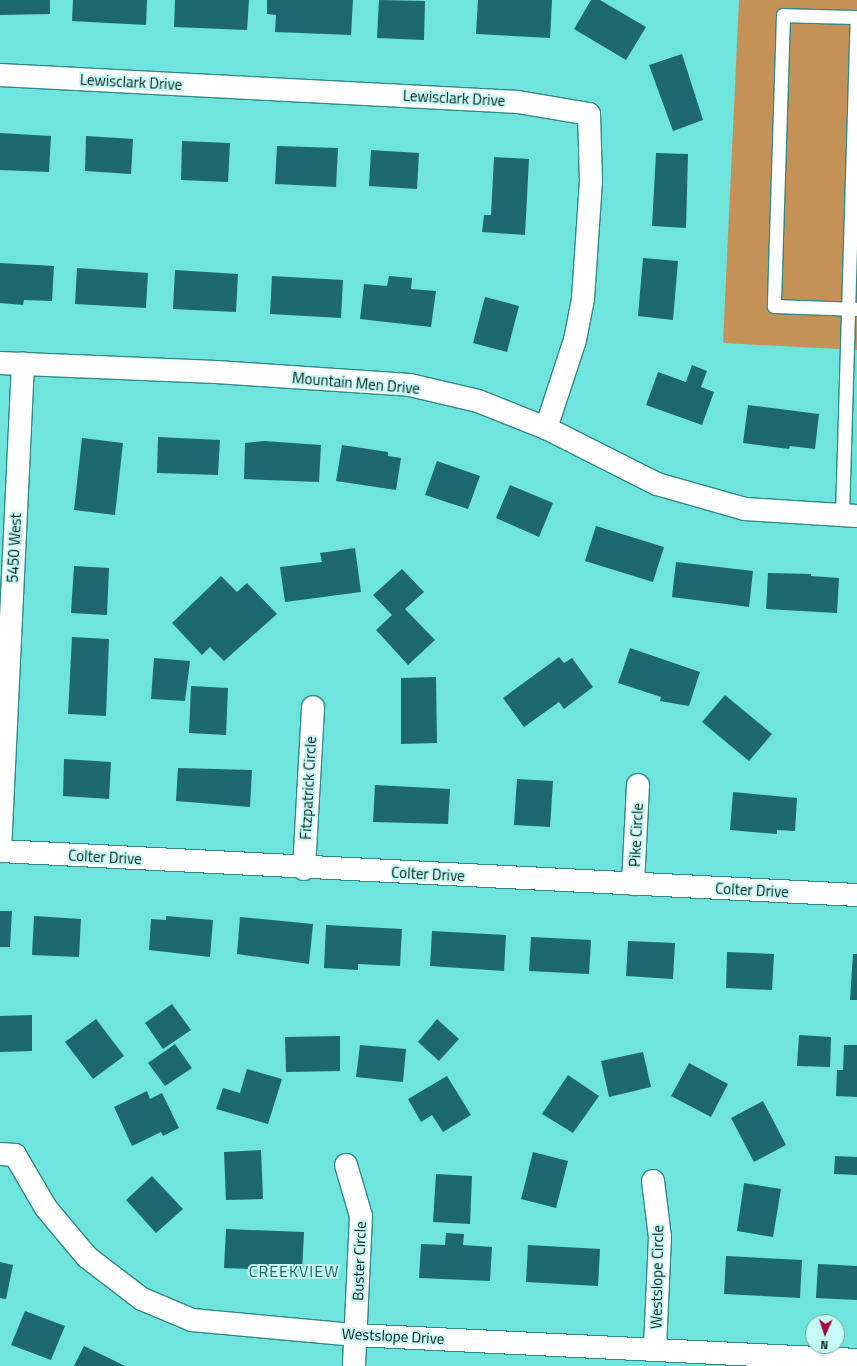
<!DOCTYPE html>
<html>
<head>
<meta charset="utf-8">
<style>
  body { margin:0 }
  #map { position:relative; width:857px; height:1366px; overflow:hidden; background:#6ee4dc; font-family:"Titillium Web",sans-serif }
  div>[style] { position:absolute }
  [style*='--x'] { left:calc(var(--x)*1px); top:calc(var(--y)*1px); width:calc(var(--w)*1px); rotate:calc(var(--a)*1deg) }
  .green>* { inset:0; background:#c49257 }
  .building>* { inset:0; background:#1e6874 }
  .roads { filter:drop-shadow(1px 0 #2e8b86) drop-shadow(-1px 0 #2e8b86) drop-shadow(0 1px #2e8b86) drop-shadow(0 -1px #2e8b86) }
  .service>* { height:13px; margin:-6.5px; padding:0 6.5px; transform-origin:6.5px; border-radius:6.5px; background:#fff }
  .minor>* { height:22px; margin:-11px; padding:0 11px; transform-origin:11px; border-radius:11px; background:#fff }
  span { translate:-50% -50%; white-space:nowrap; text-align:center; line-height:1.15; -webkit-text-stroke:4px #c6faf6; paint-order:stroke }
  .street-label { font-size:15px; color:#051f1d }
  .neighbourhood-label { font-size:16px; color:#22625e; letter-spacing:1px }
  .north { position:absolute; left:805px; top:1314px; width:40px; height:40px; box-sizing:border-box; background:#c6faf6; border:1px solid #79a29f; border-radius:50%; rotate:183deg; font-size:11px; font-weight:700; line-height:16px; text-align:center; color:#051f1d }
  .north::after { content:''; display:block; margin:auto; width:14px; height:18px; background:#a20540; clip-path:polygon(50% 0,100% 100%,50% 72%,0 100%) }
</style>
</head>
<body>
<div id="map">
  <div class="green">
    <i style="clip-path:polygon(739px 0,857px 0,857px 350px,723px 343px)"></i>
  </div>
  <div class="building">
    <i style="clip-path:polygon(0 0,50px 0,50px 14px,0 15px)"></i>
    <i style="clip-path:polygon(73px 0,147px 0,146px 25px,72px 21px)"></i>
    <i style="clip-path:polygon(175px 0,249px 0,247px 30px,174px 27px)"></i>
    <i style="clip-path:polygon(267px 0,353px 0,351px 35px,275px 32px,276px 15px,267px 14px)"></i>
    <i style="clip-path:polygon(379px 0,425px 1px,424px 40px,377px 38px)"></i>
    <i style="clip-path:polygon(478px 0,552px 0,550px 38px,476px 34px)"></i>
    <i style="clip-path:polygon(591px 0,600px 0,646px 27px,626px 60px,574px 29px)"></i>
    <i style="clip-path:polygon(682px 54px,703px 120px,673px 131px,649px 65px)"></i>
    <i style="clip-path:polygon(0 133px,51px 136px,49px 172px,0 170px)"></i>
    <i style="clip-path:polygon(86px 136px,133px 139px,131px 174px,85px 171px)"></i>
    <i style="clip-path:polygon(182px 141px,230px 143px,228px 182px,181px 180px)"></i>
    <i style="clip-path:polygon(277px 146px,338px 148px,336px 187px,275px 184px)"></i>
    <i style="clip-path:polygon(371px 150px,419px 153px,417px 189px,369px 186px)"></i>
    <i style="clip-path:polygon(656px 153px,688px 154px,686px 228px,652px 226px)"></i>
    <i style="clip-path:polygon(494px 157px,529px 159px,525px 235px,482px 232px,484px 215px,491px 215px)"></i>
    <i style="clip-path:polygon(643px 258px,678px 261px,673px 320px,638px 316px)"></i>
    <i style="clip-path:polygon(0 263px,54px 266px,52px 301px,24px 300px,23px 305px,0 303px)"></i>
    <i style="clip-path:polygon(77px 268px,148px 273px,146px 308px,75px 304px)"></i>
    <i style="clip-path:polygon(175px 270px,238px 274px,236px 312px,173px 309px)"></i>
    <i style="clip-path:polygon(272px 276px,343px 280px,341px 318px,270px 314px)"></i>
    <i style="clip-path:polygon(389px 276px,412px 278px,411px 289px,436px 291px,431px 327px,360px 319px,364px 284px,387px 286px)"></i>
    <i style="clip-path:polygon(485px 297px,519px 306px,507px 352px,473px 343px)"></i>
    <i style="clip-path:polygon(692px 365px,707px 371px,701px 387px,714px 392px,702px 425px,646px 405px,658px 372px,686px 382px)"></i>
    <i style="clip-path:polygon(748px 405px,819px 414px,815px 449px,790px 446px,789px 449px,743px 443px)"></i>
    <i style="clip-path:polygon(158px 437px,220px 440px,218px 475px,157px 473px)"></i>
    <i style="clip-path:polygon(82px 438px,123px 443px,115px 515px,74px 510px)"></i>
    <i style="clip-path:polygon(264px 441px,321px 445px,319px 482px,244px 479px,245px 443px)"></i>
    <i style="clip-path:polygon(342px 445px,388px 452px,388px 456px,401px 458px,396px 490px,336px 481px)"></i>
    <i style="clip-path:polygon(437px 461px,480px 476px,468px 509px,425px 495px)"></i>
    <i style="clip-path:polygon(510px 485px,553px 503px,539px 537px,496px 518px)"></i>
    <i style="clip-path:polygon(596px 526px,664px 547px,653px 582px,585px 561px)"></i>
    <i style="clip-path:polygon(355px 548px,361px 592px,285px 602px,280px 567px,322px 562px,320px 553px)"></i>
    <i style="clip-path:polygon(676px 562px,753px 571px,749px 607px,672px 597px)"></i>
    <i style="clip-path:polygon(74px 566px,109px 568px,107px 615px,71px 613px)"></i>
    <i style="clip-path:polygon(402px 569px,424px 592px,405px 609px,435px 640px,408px 665px,376px 630px,392px 615px,373px 595px)"></i>
    <i style="clip-path:polygon(768px 573px,811px 574px,811px 576px,839px 578px,837px 613px,766px 609px)"></i>
    <i style="clip-path:polygon(221px 576px,237px 592px,247px 583px,277px 614px,224px 661px,210px 647px,202px 655px,172px 623px)"></i>
    <i style="clip-path:polygon(72px 637px,109px 639px,106px 716px,68px 714px)"></i>
    <i style="clip-path:polygon(630px 648px,700px 672px,689px 706px,660px 701px,661px 697px,618px 683px)"></i>
    <i style="clip-path:polygon(559px 657px,564px 663px,572px 658px,593px 687px,564px 709px,559px 702px,524px 727px,503px 698px)"></i>
    <i style="clip-path:polygon(154px 658px,190px 661px,185px 701px,151px 699px)"></i>
    <i style="clip-path:polygon(436px 677px,437px 743px,401px 744px,401px 678px)"></i>
    <i style="clip-path:polygon(191px 686px,228px 688px,226px 735px,189px 733px)"></i>
    <i style="clip-path:polygon(725px 695px,772px 734px,749px 761px,702px 722px)"></i>
    <i style="clip-path:polygon(64px 759px,111px 762px,109px 799px,63px 796px)"></i>
    <i style="clip-path:polygon(178px 768px,252px 770px,250px 807px,176px 801px)"></i>
    <i style="clip-path:polygon(517px 779px,553px 781px,550px 827px,514px 825px)"></i>
    <i style="clip-path:polygon(375px 785px,450px 789px,448px 824px,373px 822px)"></i>
    <i style="clip-path:polygon(733px 792px,797px 798px,795px 831px,777px 830px,777px 834px,730px 830px)"></i>
    <i style="clip-path:polygon(0 911px,12px 911px,10px 947px,0 947px)"></i>
    <i style="clip-path:polygon(34px 916px,81px 919px,79px 957px,32px 955px)"></i>
    <i style="clip-path:polygon(166px 916px,213px 920px,210px 957px,149px 950px,151px 919px,166px 920px)"></i>
    <i style="clip-path:polygon(240px 917px,313px 924px,309px 964px,237px 954px)"></i>
    <i style="clip-path:polygon(326px 925px,402px 929px,400px 966px,358px 964px,358px 970px,324px 968px)"></i>
    <i style="clip-path:polygon(432px 931px,506px 935px,504px 971px,430px 966px)"></i>
    <i style="clip-path:polygon(531px 937px,591px 940px,589px 974px,529px 971px)"></i>
    <i style="clip-path:polygon(628px 941px,675px 943px,673px 979px,626px 976px)"></i>
    <i style="clip-path:polygon(727px 952px,774px 954px,772px 990px,726px 988px)"></i>
    <i style="clip-path:polygon(853px 954px,857px 954px,857px 1000px,850px 1000px)"></i>
    <i style="clip-path:polygon(172px 1004px,191px 1030px,163px 1049px,145px 1023px)"></i>
    <i style="clip-path:polygon(32px 1015px,32px 1051px,0 1052px,0 1016px)"></i>
    <i style="clip-path:polygon(96px 1019px,124px 1056px,93px 1079px,65px 1042px)"></i>
    <i style="clip-path:polygon(437px 1019px,459px 1039px,439px 1061px,418px 1042px)"></i>
    <i style="clip-path:polygon(799px 1035px,831px 1037px,830px 1067px,797px 1066px)"></i>
    <i style="clip-path:polygon(340px 1036px,340px 1071px,286px 1072px,285px 1037px)"></i>
    <i style="clip-path:polygon(175px 1044px,192px 1068px,165px 1086px,148px 1063px)"></i>
    <i style="clip-path:polygon(360px 1045px,406px 1049px,403px 1082px,356px 1077px)"></i>
    <i style="clip-path:polygon(844px 1045px,857px 1045px,857px 1097px,836px 1096px,837px 1070px,843px 1070px)"></i>
    <i style="clip-path:polygon(643px 1052px,651px 1087px,609px 1097px,601px 1061px)"></i>
    <i style="clip-path:polygon(689px 1063px,728px 1084px,711px 1117px,671px 1096px)"></i>
    <i style="clip-path:polygon(247px 1069px,282px 1079px,268px 1124px,216px 1109px,223px 1088px,240px 1093px)"></i>
    <i style="clip-path:polygon(568px 1075px,599px 1096px,573px 1133px,542px 1114px)"></i>
    <i style="clip-path:polygon(447px 1076px,471px 1115px,443px 1132px,432px 1115px,421px 1122px,408px 1099px)"></i>
    <i style="clip-path:polygon(147px 1091px,150px 1099px,162px 1093px,179px 1128px,163px 1136px,161px 1132px,132px 1146px,114px 1107px)"></i>
    <i style="clip-path:polygon(763px 1101px,786px 1145px,754px 1162px,731px 1118px)"></i>
    <i style="clip-path:polygon(261px 1150px,263px 1199px,226px 1200px,224px 1152px)"></i>
    <i style="clip-path:polygon(533px 1152px,568px 1161px,556px 1208px,521px 1199px)"></i>
    <i style="clip-path:polygon(835px 1156px,857px 1157px,857px 1175px,834px 1174px)"></i>
    <i style="clip-path:polygon(436px 1174px,472px 1176px,470px 1224px,433px 1222px)"></i>
    <i style="clip-path:polygon(152px 1176px,183px 1209px,156px 1233px,126px 1200px)"></i>
    <i style="clip-path:polygon(744px 1183px,781px 1189px,773px 1237px,737px 1231px)"></i>
    <i style="clip-path:polygon(226px 1229px,304px 1232px,302px 1271px,224px 1268px)"></i>
    <i style="clip-path:polygon(446px 1233px,464px 1234px,463px 1245px,492px 1247px,490px 1281px,419px 1278px,421px 1244px,445px 1245px)"></i>
    <i style="clip-path:polygon(528px 1245px,600px 1249px,598px 1286px,526px 1282px)"></i>
    <i style="clip-path:polygon(726px 1256px,802px 1260px,800px 1298px,724px 1294px)"></i>
    <i style="clip-path:polygon(0 1262px,13px 1265px,6px 1299px,0 1298px)"></i>
    <i style="clip-path:polygon(818px 1264px,857px 1266px,857px 1300px,816px 1298px)"></i>
    <i style="clip-path:polygon(25px 1311px,65px 1326px,51px 1360px,11px 1345px)"></i>
    <i style="clip-path:polygon(84px 1346px,125px 1366px,74px 1366px)"></i>
  </div>
  <div class="roads">
    <div class="service">
      <i style="--x:857;--y:17;--w:74;--a:-178.5"></i>
      <i style="--x:783;--y:15;--w:291;--a:91.8"></i>
      <i style="--x:774;--y:306;--w:83;--a:2.1"></i>
      <i style="--x:842;--y:515;--w:498;--a:-88.3"></i>
    </div>
    <div class="minor">
      <i style="--x:0;--y:75;--w:519;--a:2.98"></i>
      <i style="--x:518;--y:102;--w:72;--a:9.6"></i>
      <i style="--x:589;--y:114;--w:67;--a:88.3"></i>
      <i style="--x:591;--y:181;--w:118;--a:93.9"></i>
      <i style="--x:583;--y:299;--w:42;--a:101"></i>
      <i style="--x:575;--y:340;--w:93;--a:108.2"></i>
      <i style="--x:0;--y:363;--w:216;--a:2.4"></i>
      <i style="--x:216;--y:372;--w:194;--a:3.8"></i>
      <i style="--x:410;--y:385;--w:70;--a:13.2"></i>
      <i style="--x:478;--y:401;--w:73;--a:21.7"></i>
      <i style="--x:546;--y:428;--w:124;--a:26.8"></i>
      <i style="--x:657;--y:484;--w:91;--a:15.9"></i>
      <i style="--x:745;--y:509;--w:112;--a:3.6"></i>
      <i style="--x:0;--y:851;--w:858;--a:2.94"></i>
      <i style="--x:0;--y:851;--w:488;--a:-87.3"></i>
      <i style="--x:304;--y:869;--w:162;--a:-86.8"></i>
      <i style="--x:633;--y:884;--w:99;--a:-87.1"></i>
      <i style="--x:0;--y:1154;--w:15;--a:4"></i>
      <i style="--x:15;--y:1155;--w:61;--a:59.7"></i>
      <i style="--x:46;--y:1208;--w:64;--a:50.1"></i>
      <i style="--x:87;--y:1257;--w:69;--a:37.4"></i>
      <i style="--x:142;--y:1299;--w:54;--a:22.8"></i>
      <i style="--x:192;--y:1320;--w:164;--a:5.3"></i>
      <i style="--x:355;--y:1335;--w:503;--a:2.85"></i>
      <i style="--x:346;--y:1165;--w:53;--a:73.6"></i>
      <i style="--x:361;--y:1216;--w:150;--a:92.7"></i>
      <i style="--x:653;--y:1181;--w:56;--a:82.9"></i>
      <i style="--x:660;--y:1237;--w:111;--a:92.6"></i>
    </div>
  </div>
  <div class="street-label">
    <span style="left:131px;top:82px;rotate:3deg">Lewisclark Drive</span>
    <span style="left:454px;top:98px;rotate:3deg">Lewisclark Drive</span>
    <span style="left:356px;top:383px;rotate:5deg">Mountain Men Drive</span>
    <span style="left:14px;top:548px;rotate:-87deg">5450 West</span>
    <span style="left:308px;top:788px;rotate:-87deg">Fitzpatrick Circle</span>
    <span style="left:636px;top:835px;rotate:-87deg">Pike Circle</span>
    <span style="left:105px;top:857px;rotate:3deg">Colter Drive</span>
    <span style="left:428px;top:874px;rotate:3deg">Colter Drive</span>
    <span style="left:752px;top:890px;rotate:3deg">Colter Drive</span>
    <span style="left:359px;top:1261px;rotate:-88deg">Buster Circle</span>
    <span style="left:657px;top:1277px;rotate:-89deg">Westslope Circle</span>
    <span style="left:393px;top:1336px;rotate:3deg">Westslope Drive</span>
  </div>
  <div class="neighbourhood-label">
    <span style="left:294px;top:1271px">CREEKVIEW</span>
  </div>
  <div class="north">N</div>
</div>
</body>
</html>
